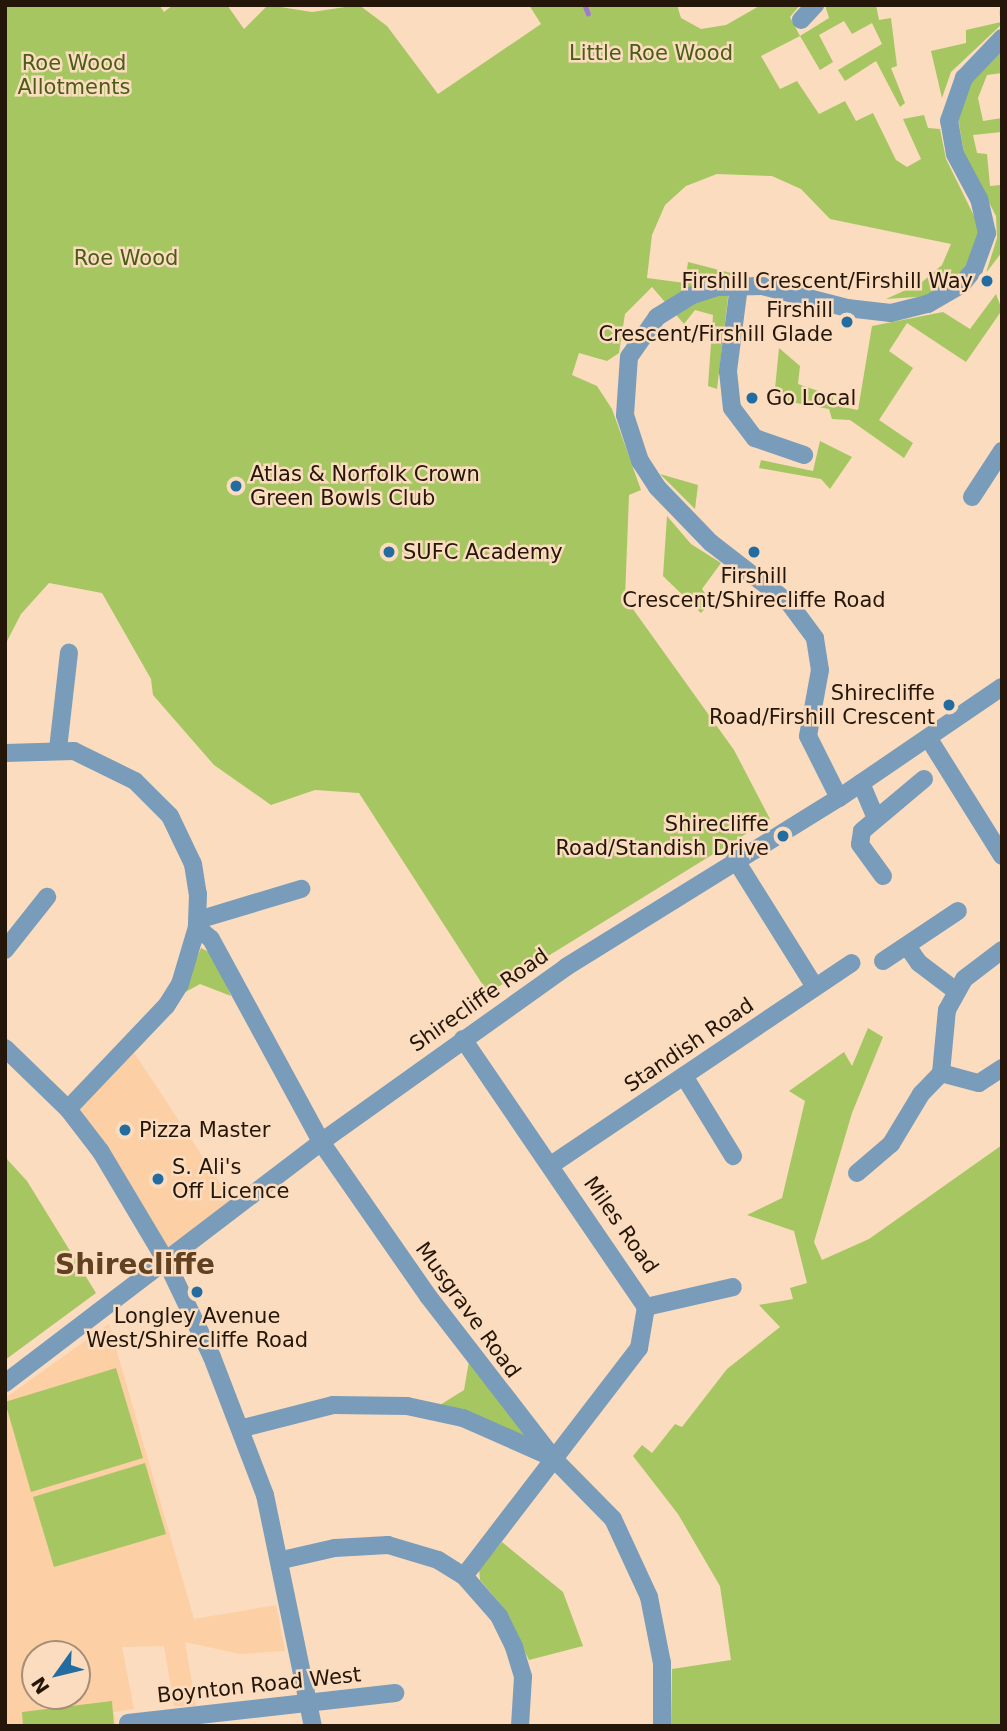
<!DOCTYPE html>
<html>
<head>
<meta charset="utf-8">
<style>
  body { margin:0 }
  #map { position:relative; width:1007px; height:1731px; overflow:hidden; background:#fbdcbf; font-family:"DejaVu Sans",sans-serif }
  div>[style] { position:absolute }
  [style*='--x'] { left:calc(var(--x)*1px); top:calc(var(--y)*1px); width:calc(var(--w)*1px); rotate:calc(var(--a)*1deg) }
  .built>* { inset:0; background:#fccfa5 }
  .green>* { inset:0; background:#a6c662 }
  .stream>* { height:4.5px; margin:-2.25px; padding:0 2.25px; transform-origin:2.25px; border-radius:2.25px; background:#a179d1 }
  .minor>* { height:18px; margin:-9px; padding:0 9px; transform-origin:9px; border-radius:9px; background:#789cba }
  .dots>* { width:19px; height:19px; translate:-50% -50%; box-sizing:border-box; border:4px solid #fbdcbf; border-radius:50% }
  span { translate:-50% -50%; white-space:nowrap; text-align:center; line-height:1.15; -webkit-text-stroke:5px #fbdcbf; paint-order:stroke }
  .park-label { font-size:21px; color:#495d16 }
  .poi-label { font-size:21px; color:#241608 }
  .right { translate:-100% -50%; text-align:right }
  .left { translate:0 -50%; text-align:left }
  .street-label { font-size:21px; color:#241608 }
  .district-label { font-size:28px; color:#624121; font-weight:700 }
  .frame { position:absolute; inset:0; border:7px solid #241608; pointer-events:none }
  .north { position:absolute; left:21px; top:1640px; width:70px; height:70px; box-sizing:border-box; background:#fbdcbf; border:2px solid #a58d76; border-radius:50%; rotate:236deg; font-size:19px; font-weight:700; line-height:28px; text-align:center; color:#241608 }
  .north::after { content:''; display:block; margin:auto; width:24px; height:32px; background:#236c9f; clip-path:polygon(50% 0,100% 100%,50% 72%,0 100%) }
</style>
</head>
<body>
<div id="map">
  <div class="built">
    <i style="clip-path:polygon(129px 1045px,236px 1207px,166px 1261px,68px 1109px)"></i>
    <i style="clip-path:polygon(evenodd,109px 1324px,194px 1619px,276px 1605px,285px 1651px,240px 1654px,185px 1642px,196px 1706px,174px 1706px,164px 1646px,122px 1647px,134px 1709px,114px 1712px,116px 1726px,5px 1726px,5px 1398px,109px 1324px,35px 1654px,77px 1654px,77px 1696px,35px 1696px,35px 1654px)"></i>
  </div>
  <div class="green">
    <i style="clip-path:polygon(5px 5px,159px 5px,164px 12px,173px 5px,227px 5px,244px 29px,268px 5px,312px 12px,359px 5px,387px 26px,438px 94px,541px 24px,529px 5px,677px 5px,681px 18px,701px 29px,726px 25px,761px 5px,800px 5px,790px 17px,800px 36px,829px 18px,825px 5px,876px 5px,879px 20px,891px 18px,897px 66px,891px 68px,905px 103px,900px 107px,876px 61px,845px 81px,838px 70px,882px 44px,872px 23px,852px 34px,844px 21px,819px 35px,833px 62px,820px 70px,800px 36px,761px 56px,780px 89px,797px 81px,819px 114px,845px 101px,856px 121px,873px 113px,896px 160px,907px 167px,921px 159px,903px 119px,924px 115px,928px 128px,940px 129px,946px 159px,980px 228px,974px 253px,954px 281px,931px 296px,886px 299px,921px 283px,942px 265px,951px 244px,830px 219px,801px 189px,772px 176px,717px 174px,686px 186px,665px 205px,652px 235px,647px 278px,685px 283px,688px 262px,731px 273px,717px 389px,708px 386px,713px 315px,695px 310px,684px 324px,652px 287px,625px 314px,619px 353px,607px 361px,579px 353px,572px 375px,597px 386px,612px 409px,641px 490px,629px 495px,625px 598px,734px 750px,770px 819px,488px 993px,359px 793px,315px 790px,271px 805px,214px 765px,153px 695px,151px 679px,102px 593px,49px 583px,21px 614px,5px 645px)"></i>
    <i style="clip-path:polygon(998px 5px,1002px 24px,951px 72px,942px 98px,931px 51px,966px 43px,966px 30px,1001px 22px)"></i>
    <i style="clip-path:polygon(1002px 49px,1002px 73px,987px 75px,978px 98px,983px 121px,1002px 118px,1002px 132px,973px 135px,977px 153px,987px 154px,990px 186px,1000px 185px,1002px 198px,1002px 252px,986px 273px,997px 238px,996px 216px,964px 154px,958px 117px,966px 89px)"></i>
    <i style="clip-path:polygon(996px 294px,1002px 310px,966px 362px,907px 323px,889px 351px,913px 368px,879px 420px,913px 443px,904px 458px,850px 420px,832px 419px,829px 409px,774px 399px,779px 348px,800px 366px,798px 384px,833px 396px,833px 405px,858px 410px,872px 326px,943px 312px,970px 329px)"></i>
    <i style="clip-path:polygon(820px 441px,852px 457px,830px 489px,821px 479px,759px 468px,761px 460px,813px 471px)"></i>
    <i style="clip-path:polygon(660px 474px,698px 485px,695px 509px)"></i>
    <i style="clip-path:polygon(667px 516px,691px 544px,721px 563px,702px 589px,711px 602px,701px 613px,663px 576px)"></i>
    <i style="clip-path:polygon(201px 948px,213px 954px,231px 996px,200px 984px,182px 994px)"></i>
    <i style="clip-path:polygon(868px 1028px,883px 1037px,852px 1113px,814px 1242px,822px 1260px,869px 1239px,1002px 1145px,1002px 1726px,671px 1726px,672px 1669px,731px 1660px,720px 1586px,678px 1514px,633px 1456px,642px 1445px,652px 1453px,675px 1424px,682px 1427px,727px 1369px,780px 1327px,759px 1305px,793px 1299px,790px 1288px,807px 1283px,794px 1231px,747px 1215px,782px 1198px,805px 1101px,789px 1091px,844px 1052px,852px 1066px)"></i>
    <i style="clip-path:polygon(5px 1157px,27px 1181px,96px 1293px,5px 1360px)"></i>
    <i style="clip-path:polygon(469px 1361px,526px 1435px,524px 1439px,440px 1405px,464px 1390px)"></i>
    <i style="clip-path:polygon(116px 1368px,143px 1458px,31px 1492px,5px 1402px)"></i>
    <i style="clip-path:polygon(145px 1463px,166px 1534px,54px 1567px,33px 1497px)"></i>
    <i style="clip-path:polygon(502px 1542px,563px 1592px,583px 1646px,529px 1660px,502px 1606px,480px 1580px,479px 1569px)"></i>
    <i style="clip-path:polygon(112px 1701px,114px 1726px,23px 1726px,22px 1712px)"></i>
  </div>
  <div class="stream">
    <i style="--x:585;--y:5;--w:9;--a:69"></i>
  </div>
  <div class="minor">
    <i style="--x:801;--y:20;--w:21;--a:-47"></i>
    <i style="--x:739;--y:286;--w:86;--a:97.4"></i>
    <i style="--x:728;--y:371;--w:37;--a:84"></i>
    <i style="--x:732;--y:408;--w:38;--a:53"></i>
    <i style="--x:755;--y:438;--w:52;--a:19.1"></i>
    <i style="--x:972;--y:497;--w:55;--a:-56.9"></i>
    <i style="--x:929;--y:739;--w:138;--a:58"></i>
    <i style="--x:58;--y:749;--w:97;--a:-83.5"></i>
    <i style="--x:5;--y:753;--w:69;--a:-1.7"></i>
    <i style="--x:74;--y:751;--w:68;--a:26.2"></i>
    <i style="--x:135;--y:781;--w:49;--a:45"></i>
    <i style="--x:170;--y:816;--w:53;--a:64.4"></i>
    <i style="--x:193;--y:864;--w:30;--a:81"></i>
    <i style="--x:198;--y:894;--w:33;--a:92"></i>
    <i style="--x:197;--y:927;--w:59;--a:106.6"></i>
    <i style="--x:180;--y:984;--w:26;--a:122"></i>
    <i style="--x:166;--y:1006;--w:142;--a:133.6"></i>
    <i style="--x:861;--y:783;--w:38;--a:67"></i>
    <i style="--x:839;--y:798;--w:69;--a:-116.6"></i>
    <i style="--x:808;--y:736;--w:67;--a:-79.7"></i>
    <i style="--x:820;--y:670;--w:32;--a:-99"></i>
    <i style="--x:815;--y:638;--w:44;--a:-126.6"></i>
    <i style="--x:789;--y:603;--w:98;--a:-142.4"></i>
    <i style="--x:711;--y:543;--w:78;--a:-134"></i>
    <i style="--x:657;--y:487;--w:31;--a:-123"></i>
    <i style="--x:640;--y:461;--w:48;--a:-108.1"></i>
    <i style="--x:625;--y:415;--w:58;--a:-86.1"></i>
    <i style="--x:629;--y:357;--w:49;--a:-55"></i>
    <i style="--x:657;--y:317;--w:39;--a:-32"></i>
    <i style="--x:690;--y:296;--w:29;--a:-18"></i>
    <i style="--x:718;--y:287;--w:44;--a:-1.3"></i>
    <i style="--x:762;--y:286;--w:88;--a:14.5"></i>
    <i style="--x:847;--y:308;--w:44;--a:6.5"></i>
    <i style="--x:891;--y:313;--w:38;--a:-14"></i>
    <i style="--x:928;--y:304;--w:39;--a:-30"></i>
    <i style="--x:962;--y:284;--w:19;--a:-51"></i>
    <i style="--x:974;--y:269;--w:38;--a:-70"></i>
    <i style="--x:987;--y:233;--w:35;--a:-103"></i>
    <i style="--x:979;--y:199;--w:51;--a:-118.1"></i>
    <i style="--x:955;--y:154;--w:34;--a:-100"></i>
    <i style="--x:949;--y:121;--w:46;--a:-70.8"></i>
    <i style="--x:964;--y:78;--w:55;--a:-46.5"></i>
    <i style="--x:735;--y:859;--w:151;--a:58"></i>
    <i style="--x:883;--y:876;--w:39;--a:-126"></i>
    <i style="--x:860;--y:844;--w:13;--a:-81"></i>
    <i style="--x:862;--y:831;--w:81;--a:-40"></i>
    <i style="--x:198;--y:920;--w:108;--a:-16.8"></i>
    <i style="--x:197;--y:927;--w:18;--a:41"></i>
    <i style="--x:211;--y:939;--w:231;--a:61.5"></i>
    <i style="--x:321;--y:1142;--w:188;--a:55.2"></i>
    <i style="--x:428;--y:1296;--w:206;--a:52.3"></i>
    <i style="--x:554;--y:1459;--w:84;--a:45.5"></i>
    <i style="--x:613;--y:1519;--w:86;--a:65.2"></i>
    <i style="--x:649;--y:1597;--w:67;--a:78.9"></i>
    <i style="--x:662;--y:1663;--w:63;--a:90"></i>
    <i style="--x:907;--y:946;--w:21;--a:55"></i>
    <i style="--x:919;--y:963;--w:46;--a:37.1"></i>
    <i style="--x:5;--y:950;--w:68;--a:-51.6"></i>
    <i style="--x:883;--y:961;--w:90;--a:-33.7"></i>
    <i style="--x:463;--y:1039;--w:325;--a:55.7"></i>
    <i style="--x:646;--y:1307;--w:42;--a:99.7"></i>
    <i style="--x:639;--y:1348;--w:287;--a:127.5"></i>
    <i style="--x:5;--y:1048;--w:88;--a:44.1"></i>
    <i style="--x:68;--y:1109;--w:54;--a:52.5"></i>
    <i style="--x:101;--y:1152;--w:127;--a:59.2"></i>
    <i style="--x:166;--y:1261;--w:106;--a:64.4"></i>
    <i style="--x:212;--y:1357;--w:148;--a:69"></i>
    <i style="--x:265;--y:1495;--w:236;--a:78.3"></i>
    <i style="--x:941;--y:1073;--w:39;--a:15"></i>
    <i style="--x:979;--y:1083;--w:27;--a:-33"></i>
    <i style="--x:684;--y:1076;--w:94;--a:58.5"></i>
    <i style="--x:551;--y:1165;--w:362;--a:-33.9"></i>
    <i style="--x:857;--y:1173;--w:45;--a:-40.5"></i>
    <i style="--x:891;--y:1144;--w:58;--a:-59"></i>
    <i style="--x:921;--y:1094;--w:29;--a:-46"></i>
    <i style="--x:941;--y:1073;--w:63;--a:-84.6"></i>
    <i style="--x:947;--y:1010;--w:35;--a:-61"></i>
    <i style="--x:964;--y:979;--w:48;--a:-37.3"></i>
    <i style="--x:646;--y:1307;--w:89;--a:-12.9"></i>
    <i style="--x:5;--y:1383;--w:397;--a:-37.3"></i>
    <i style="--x:321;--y:1142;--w:301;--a:-35.5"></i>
    <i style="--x:566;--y:967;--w:321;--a:-31.8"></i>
    <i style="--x:839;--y:798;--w:197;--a:-34.3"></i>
    <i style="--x:243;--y:1428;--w:93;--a:-14.3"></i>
    <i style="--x:333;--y:1405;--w:74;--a:0.8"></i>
    <i style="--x:407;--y:1406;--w:57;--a:12.1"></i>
    <i style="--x:463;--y:1418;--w:94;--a:23.8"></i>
    <i style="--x:282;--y:1560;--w:54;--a:-12.8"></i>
    <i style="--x:335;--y:1548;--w:53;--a:-3.2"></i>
    <i style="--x:388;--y:1545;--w:52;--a:16.7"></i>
    <i style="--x:438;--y:1560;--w:31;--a:32"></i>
    <i style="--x:464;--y:1576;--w:53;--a:48.8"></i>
    <i style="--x:499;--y:1616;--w:34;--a:64"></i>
    <i style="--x:514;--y:1647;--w:31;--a:73"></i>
    <i style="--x:523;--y:1677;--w:49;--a:93.5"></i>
    <i style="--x:128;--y:1723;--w:269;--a:-6.4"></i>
  </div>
  <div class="dots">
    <i style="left:987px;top:281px;background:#236c9f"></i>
    <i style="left:847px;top:322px;background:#236c9f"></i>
    <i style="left:752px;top:398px;background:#236c9f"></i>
    <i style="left:236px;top:486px;background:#236c9f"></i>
    <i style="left:389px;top:552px;background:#236c9f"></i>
    <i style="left:754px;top:552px;background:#236c9f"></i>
    <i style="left:949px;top:705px;background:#236c9f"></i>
    <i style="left:783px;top:836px;background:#236c9f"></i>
    <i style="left:125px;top:1130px;background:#236c9f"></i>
    <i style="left:158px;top:1179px;background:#236c9f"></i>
    <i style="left:197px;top:1292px;background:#236c9f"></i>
  </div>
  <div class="park-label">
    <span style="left:651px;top:53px">Little Roe Wood</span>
    <span style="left:74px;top:75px">Roe Wood<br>Allotments</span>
    <span style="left:126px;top:258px">Roe Wood</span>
  </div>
  <div class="poi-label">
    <span class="right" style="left:973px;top:281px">Firshill Crescent/Firshill Way</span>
    <span class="right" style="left:833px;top:322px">Firshill<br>Crescent/Firshill Glade</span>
    <span class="left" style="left:766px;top:398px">Go Local</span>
    <span class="left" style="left:250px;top:486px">Atlas &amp; Norfolk Crown<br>Green Bowls Club</span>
    <span class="left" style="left:403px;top:552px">SUFC Academy</span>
    <span style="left:754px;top:588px">Firshill<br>Crescent/Shirecliffe Road</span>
    <span class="right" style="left:935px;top:705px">Shirecliffe<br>Road/Firshill Crescent</span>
    <span class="right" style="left:769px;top:836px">Shirecliffe<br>Road/Standish Drive</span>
    <span class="left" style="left:139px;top:1130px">Pizza Master</span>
    <span class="left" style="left:172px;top:1179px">S. Ali's<br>Off Licence</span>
    <span style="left:197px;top:1328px">Longley Avenue<br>West/Shirecliffe Road</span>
  </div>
  <div class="street-label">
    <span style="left:479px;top:1000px;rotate:-35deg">Shirecliffe Road</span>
    <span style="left:689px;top:1045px;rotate:-34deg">Standish Road</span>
    <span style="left:621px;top:1225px;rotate:55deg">Miles Road</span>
    <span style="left:468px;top:1310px;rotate:54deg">Musgrave Road</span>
    <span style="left:259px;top:1685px;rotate:-6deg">Boynton Road West</span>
  </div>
  <div class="district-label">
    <span style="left:135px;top:1265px">Shirecliffe</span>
  </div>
  <div class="frame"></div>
  <div class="north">N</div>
</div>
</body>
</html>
